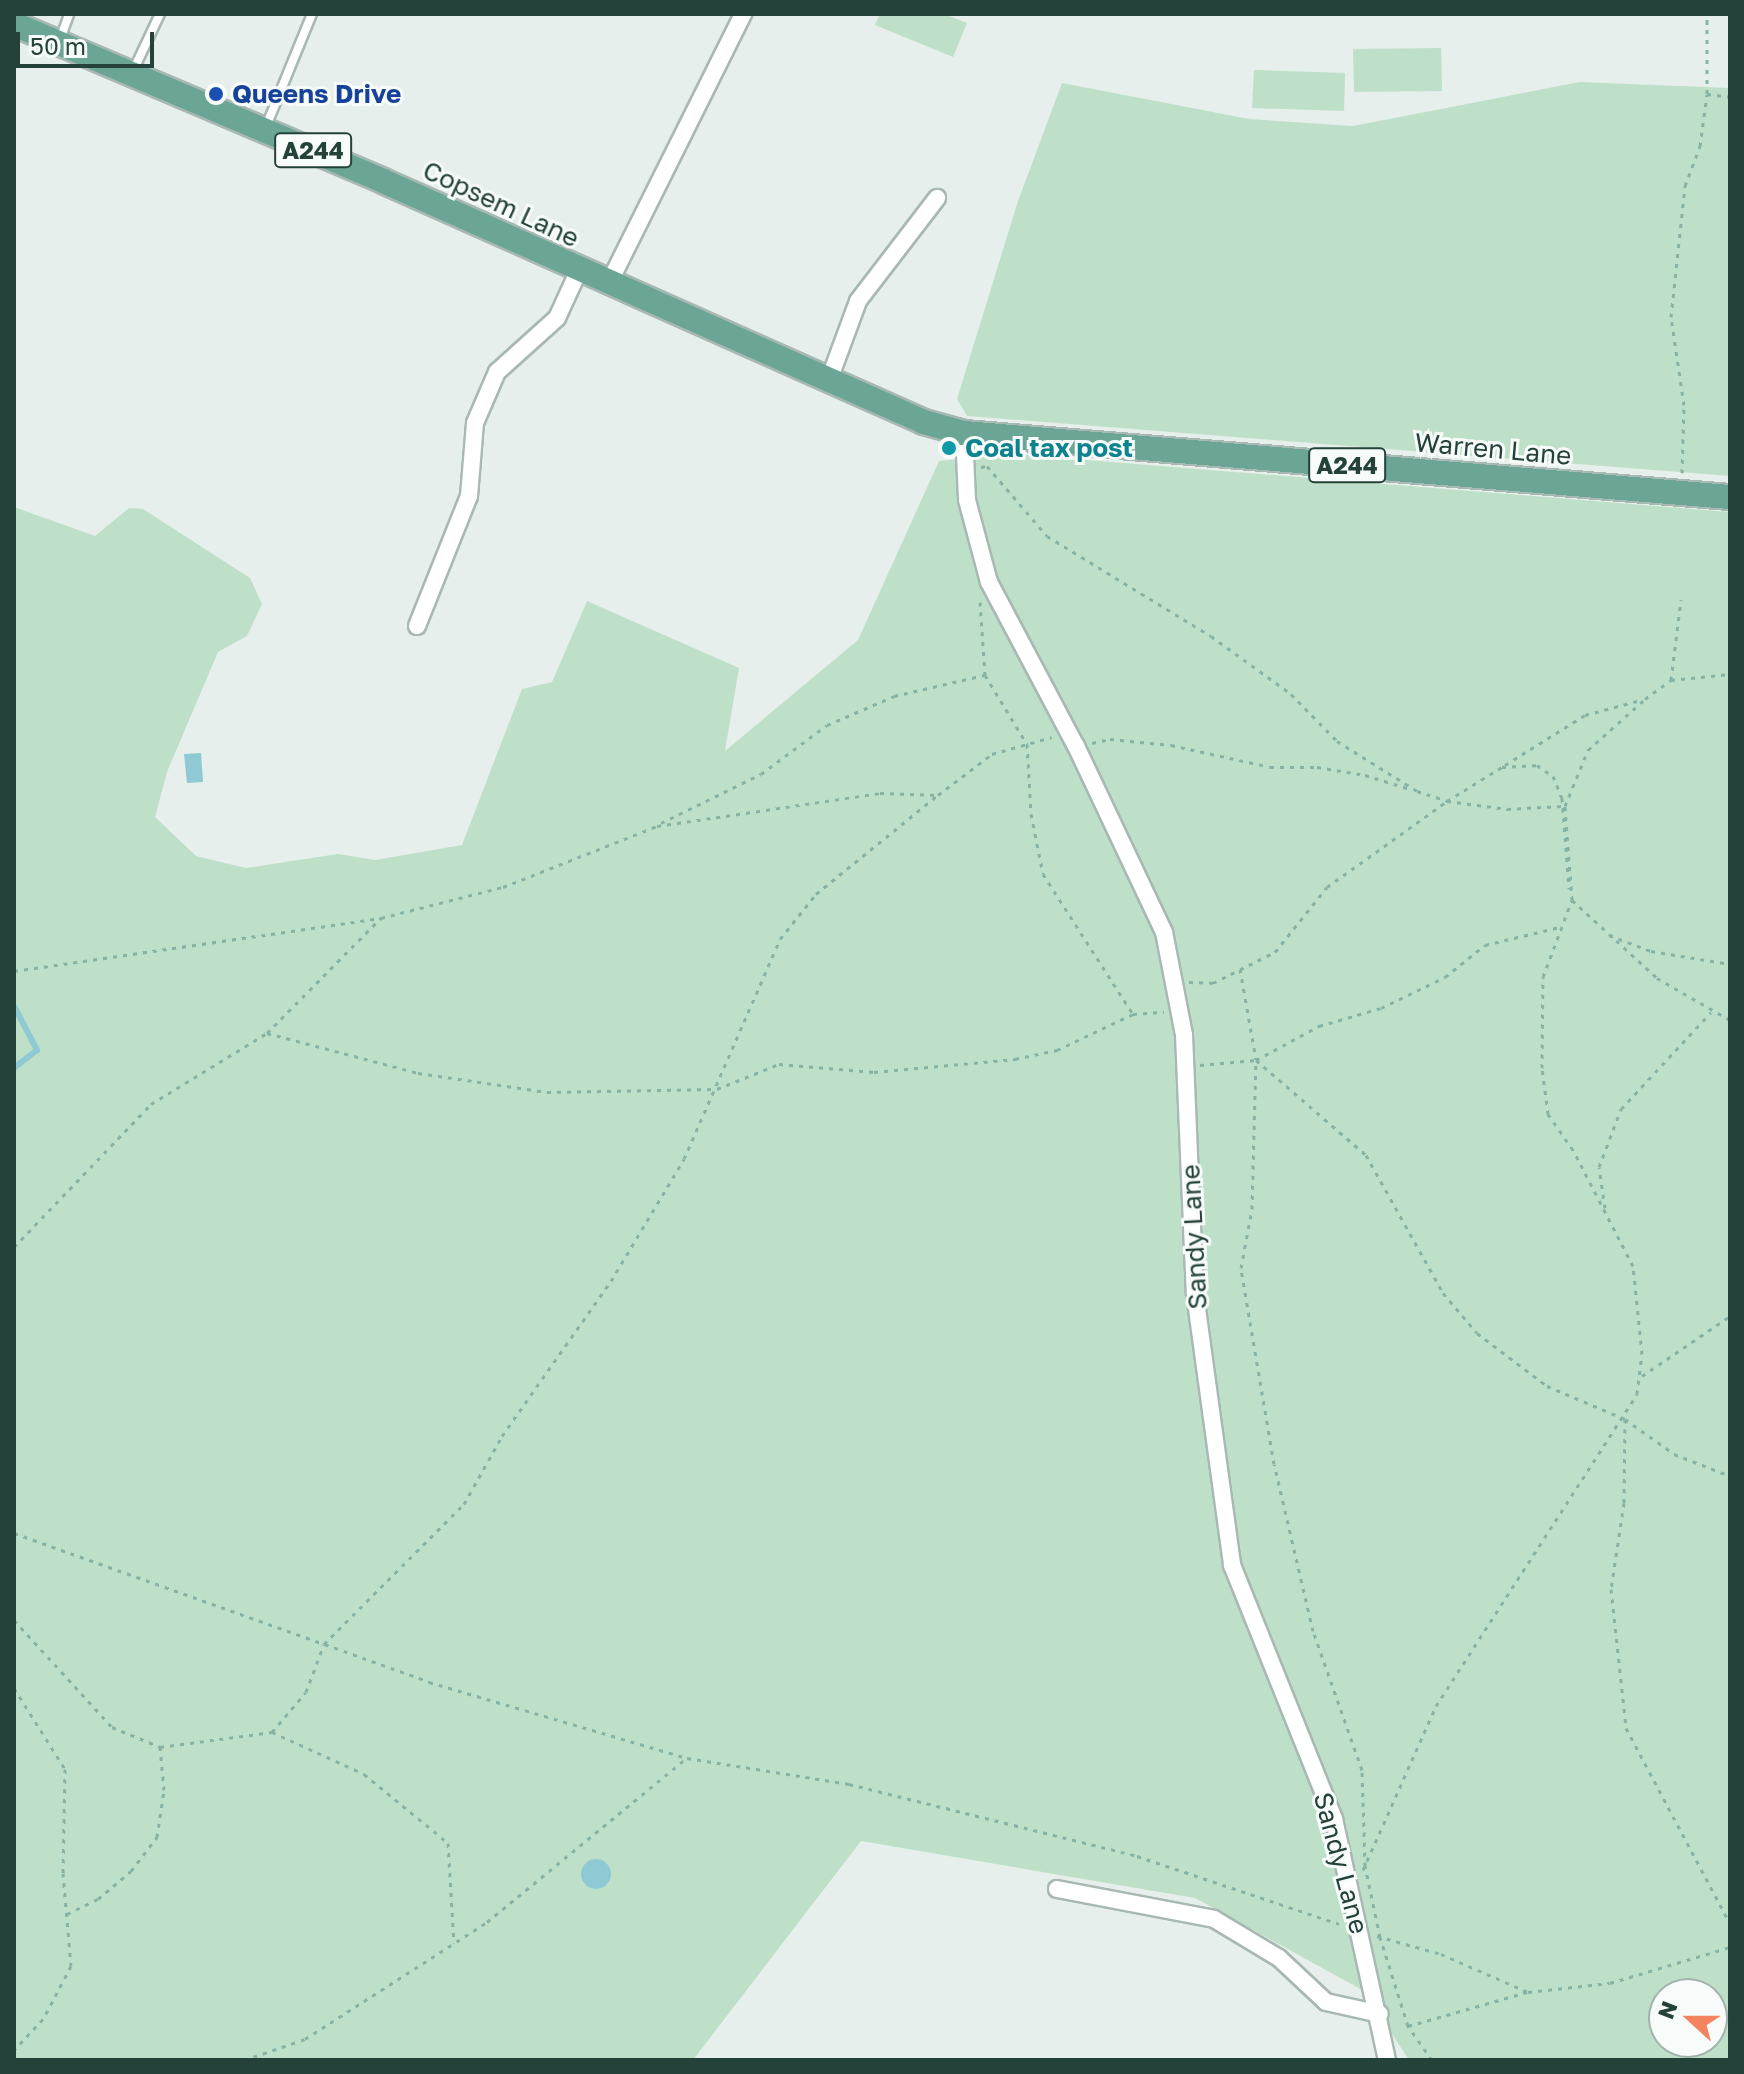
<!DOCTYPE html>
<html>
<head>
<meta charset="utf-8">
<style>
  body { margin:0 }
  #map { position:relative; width:1744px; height:2074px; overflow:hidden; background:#e6efeb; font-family:"Golos Text",sans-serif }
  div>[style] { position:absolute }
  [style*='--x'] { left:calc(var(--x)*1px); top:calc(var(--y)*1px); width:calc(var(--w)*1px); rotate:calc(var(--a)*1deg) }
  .green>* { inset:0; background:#bfe0c8 }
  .water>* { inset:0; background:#8ec9d4 }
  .round { border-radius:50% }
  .stream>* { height:6px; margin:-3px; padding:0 3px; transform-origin:3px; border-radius:3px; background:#8ec9d4 }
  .path>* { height:3px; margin-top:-1.5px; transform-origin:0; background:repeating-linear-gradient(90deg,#86b3a5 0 4px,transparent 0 10px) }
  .roads { filter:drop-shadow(2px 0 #a8b8b2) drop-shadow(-2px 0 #a8b8b2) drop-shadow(0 2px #a8b8b2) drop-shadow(0 -2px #a8b8b2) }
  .service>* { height:8px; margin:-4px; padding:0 4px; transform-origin:4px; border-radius:4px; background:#fff }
  .minor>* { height:16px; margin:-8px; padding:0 8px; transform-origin:8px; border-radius:8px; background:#fff }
  .primary>* { height:24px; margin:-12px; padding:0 12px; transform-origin:12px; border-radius:12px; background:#6aa596 }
  .dots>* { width:22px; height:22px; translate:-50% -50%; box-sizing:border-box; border:4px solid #f7fbf9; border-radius:50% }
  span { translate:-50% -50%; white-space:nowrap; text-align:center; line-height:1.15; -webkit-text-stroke:6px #f7fbf9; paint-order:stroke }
  .shield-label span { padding:2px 6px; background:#f7fbf9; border:2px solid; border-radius:6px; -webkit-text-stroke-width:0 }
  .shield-label { font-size:24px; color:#24423a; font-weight:700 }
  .transit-label { font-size:26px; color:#164399; font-weight:700 }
  .left { translate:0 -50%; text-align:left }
  .street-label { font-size:26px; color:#24423a }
  .culture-label { font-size:26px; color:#0d838f; font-weight:700 }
  .frame { position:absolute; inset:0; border:16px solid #24423a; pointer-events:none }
  .north { position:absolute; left:1648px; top:1978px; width:80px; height:80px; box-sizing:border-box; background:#f7fbf9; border:2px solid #a3b1ad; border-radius:50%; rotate:291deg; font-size:22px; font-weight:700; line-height:32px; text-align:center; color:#24423a }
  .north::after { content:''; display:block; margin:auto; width:28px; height:36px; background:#f4845f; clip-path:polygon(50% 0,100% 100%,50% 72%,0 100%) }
  .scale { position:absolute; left:16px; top:32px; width:138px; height:36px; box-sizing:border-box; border:4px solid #24423a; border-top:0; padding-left:10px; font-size:24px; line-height:28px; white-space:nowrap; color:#24423a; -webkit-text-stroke:6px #f7fbf9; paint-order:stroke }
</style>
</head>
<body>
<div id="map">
  <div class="green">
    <i style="clip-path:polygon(880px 14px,944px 14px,967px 23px,953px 57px,875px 25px)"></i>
    <i style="clip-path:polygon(1441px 48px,1442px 91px,1354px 92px,1353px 49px)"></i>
    <i style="clip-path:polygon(1254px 70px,1345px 73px,1344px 111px,1252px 108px)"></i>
    <i style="clip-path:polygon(1580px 82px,1730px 88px,1730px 476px,967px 416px,957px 399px,1018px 201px,1062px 83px,1249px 119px,1353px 126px)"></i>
    <i style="clip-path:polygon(evenodd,1012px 454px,1730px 512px,1730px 2060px,1409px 2060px,1364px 1991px,1195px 1898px,861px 1841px,693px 2060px,14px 2060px,14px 507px,95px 536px,129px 508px,143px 509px,250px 578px,262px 604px,247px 636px,218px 652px,167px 772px,155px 817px,196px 856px,246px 868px,338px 854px,375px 860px,462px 845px,522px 689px,552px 682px,587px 601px,739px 668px,725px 751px,858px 640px,939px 461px,1012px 454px,1664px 1994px,1712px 1994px,1712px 2042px,1664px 2042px,1664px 1994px)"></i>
  </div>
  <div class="water">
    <i style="clip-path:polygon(201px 753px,203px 782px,187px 783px,184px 754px)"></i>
    <i class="round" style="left:581px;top:1859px;width:30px;height:30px"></i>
  </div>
  <div class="stream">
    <i style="--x:14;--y:1006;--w:50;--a:62.4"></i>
    <i style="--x:37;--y:1050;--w:29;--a:142"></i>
  </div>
  <div class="path">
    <i style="--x:1707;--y:94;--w:23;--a:7"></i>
    <i style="--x:981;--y:467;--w:6;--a:-9"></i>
    <i style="--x:987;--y:466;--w:92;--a:49.4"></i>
    <i style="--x:1047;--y:536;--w:192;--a:31.4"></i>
    <i style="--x:1211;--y:636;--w:99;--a:35.9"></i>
    <i style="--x:1291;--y:694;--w:66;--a:45.6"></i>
    <i style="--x:1337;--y:741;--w:94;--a:32"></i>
    <i style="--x:1417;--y:791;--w:32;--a:18"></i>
    <i style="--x:1447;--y:801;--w:65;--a:-31.7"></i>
    <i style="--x:1502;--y:767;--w:35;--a:-3"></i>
    <i style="--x:1537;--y:765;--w:19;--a:35"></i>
    <i style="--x:1553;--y:776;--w:24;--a:68"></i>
    <i style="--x:1562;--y:798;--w:91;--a:85.6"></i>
    <i style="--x:1682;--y:473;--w:68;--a:-88.3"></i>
    <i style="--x:1684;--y:405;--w:89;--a:-98.4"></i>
    <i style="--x:1671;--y:317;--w:132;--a:-83.9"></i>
    <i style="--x:1685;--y:186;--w:43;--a:-69.4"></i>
    <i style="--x:1700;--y:146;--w:52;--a:-82.3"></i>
    <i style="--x:1707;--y:94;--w:80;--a:-90"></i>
    <i style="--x:980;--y:602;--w:73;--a:86.1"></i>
    <i style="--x:985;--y:675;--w:81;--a:58.7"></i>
    <i style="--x:1027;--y:744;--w:70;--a:86.7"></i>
    <i style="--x:1031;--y:814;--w:61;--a:78.7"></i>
    <i style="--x:1043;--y:874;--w:166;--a:57.3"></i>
    <i style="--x:1671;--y:680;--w:81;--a:-82.9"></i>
    <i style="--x:1092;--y:743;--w:18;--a:-13"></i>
    <i style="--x:1110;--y:739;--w:61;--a:5.6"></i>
    <i style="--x:1171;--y:745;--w:101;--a:12.5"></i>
    <i style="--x:1270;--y:767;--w:47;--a:0"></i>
    <i style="--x:1317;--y:767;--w:49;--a:9.5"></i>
    <i style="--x:1365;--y:775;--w:47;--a:17.3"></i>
    <i style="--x:1505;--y:765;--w:94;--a:-32"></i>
    <i style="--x:1585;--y:715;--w:58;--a:-15"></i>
    <i style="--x:661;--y:823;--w:111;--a:-26.1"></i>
    <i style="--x:761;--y:774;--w:82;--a:-36.6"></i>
    <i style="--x:827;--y:725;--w:73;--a:-23.4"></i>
    <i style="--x:894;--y:696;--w:93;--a:-13"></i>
    <i style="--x:1572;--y:900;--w:115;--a:42.5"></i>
    <i style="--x:1657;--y:978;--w:84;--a:29.9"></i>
    <i style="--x:1609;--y:935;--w:45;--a:20.9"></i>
    <i style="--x:1651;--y:951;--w:80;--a:9.3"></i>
    <i style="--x:1240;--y:969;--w:92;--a:80"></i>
    <i style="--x:1256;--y:1060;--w:145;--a:40.8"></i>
    <i style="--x:1366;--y:1155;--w:158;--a:60.8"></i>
    <i style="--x:1443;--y:1293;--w:52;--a:49.6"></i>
    <i style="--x:1477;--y:1333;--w:88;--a:37.1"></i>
    <i style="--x:1547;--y:1386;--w:85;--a:22.9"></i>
    <i style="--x:1625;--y:1419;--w:60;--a:35.5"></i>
    <i style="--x:1674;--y:1454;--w:60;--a:21.4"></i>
    <i style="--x:14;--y:971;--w:371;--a:-8.2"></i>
    <i style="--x:381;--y:918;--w:126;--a:-14.3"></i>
    <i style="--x:503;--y:887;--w:166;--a:-21.6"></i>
    <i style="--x:657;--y:826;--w:225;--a:-8.4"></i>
    <i style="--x:880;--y:793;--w:58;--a:2"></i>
    <i style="--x:938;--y:795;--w:68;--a:-37.2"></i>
    <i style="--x:992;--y:754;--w:62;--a:-15.8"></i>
    <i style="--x:1189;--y:982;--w:24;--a:2"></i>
    <i style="--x:1213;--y:983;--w:69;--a:-26.6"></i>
    <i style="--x:1275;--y:952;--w:83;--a:-51.3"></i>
    <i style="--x:1327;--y:887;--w:148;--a:-35.6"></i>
    <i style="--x:1447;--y:801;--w:61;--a:7.6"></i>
    <i style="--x:1507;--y:809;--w:56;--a:-3.1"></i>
    <i style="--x:267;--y:1033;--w:156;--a:14.8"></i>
    <i style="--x:418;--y:1073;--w:130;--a:8.4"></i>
    <i style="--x:547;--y:1092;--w:170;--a:-1"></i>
    <i style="--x:717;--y:1089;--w:67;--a:-22"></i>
    <i style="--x:779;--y:1064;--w:95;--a:4.8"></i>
    <i style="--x:874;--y:1072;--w:142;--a:-5.3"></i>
    <i style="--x:1015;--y:1059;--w:43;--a:-12.1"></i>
    <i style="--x:1057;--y:1050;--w:84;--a:-25.3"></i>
    <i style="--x:1133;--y:1014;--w:31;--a:-4"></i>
    <i style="--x:1200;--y:1065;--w:56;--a:-5.1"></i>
    <i style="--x:1605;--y:1208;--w:41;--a:-98.3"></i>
    <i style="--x:1599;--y:1167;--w:62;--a:-69.2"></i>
    <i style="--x:1621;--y:1109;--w:132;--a:-47.1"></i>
    <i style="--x:14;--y:1247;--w:198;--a:-46.2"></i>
    <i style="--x:151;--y:1104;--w:136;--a:-31.5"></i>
    <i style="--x:267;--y:1033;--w:162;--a:-45.3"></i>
    <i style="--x:1642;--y:1376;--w:107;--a:-34.3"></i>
    <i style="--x:1625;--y:1419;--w:84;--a:90.7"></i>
    <i style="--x:1624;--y:1503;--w:87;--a:98.6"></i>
    <i style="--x:1611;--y:1589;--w:140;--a:83.8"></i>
    <i style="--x:1626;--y:1728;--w:222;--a:62"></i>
    <i style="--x:14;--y:1533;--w:441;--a:19.7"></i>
    <i style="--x:429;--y:1682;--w:269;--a:16.4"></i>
    <i style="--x:687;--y:1758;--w:164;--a:9.1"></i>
    <i style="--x:849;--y:1784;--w:297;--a:14"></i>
    <i style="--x:1137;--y:1856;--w:213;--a:18.6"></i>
    <i style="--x:14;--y:1620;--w:145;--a:47.5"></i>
    <i style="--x:112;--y:1727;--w:52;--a:22.6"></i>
    <i style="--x:160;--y:1747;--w:113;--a:-7.6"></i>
    <i style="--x:272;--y:1732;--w:101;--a:24.5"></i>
    <i style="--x:364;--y:1774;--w:109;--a:39.4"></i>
    <i style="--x:448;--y:1843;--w:100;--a:86.6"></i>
    <i style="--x:14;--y:1688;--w:96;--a:57.8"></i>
    <i style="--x:65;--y:1769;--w:104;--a:91.1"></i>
    <i style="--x:63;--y:1873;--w:93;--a:85.1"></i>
    <i style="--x:71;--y:1966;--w:60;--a:117.8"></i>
    <i style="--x:43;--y:2019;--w:42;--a:133.1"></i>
    <i style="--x:272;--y:1732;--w:52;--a:-49.6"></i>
    <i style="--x:306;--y:1692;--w:51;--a:-69.4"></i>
    <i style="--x:324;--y:1644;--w:198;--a:-45"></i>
    <i style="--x:464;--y:1504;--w:78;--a:-60.8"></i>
    <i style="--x:502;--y:1436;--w:189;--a:-54.9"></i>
    <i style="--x:611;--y:1281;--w:142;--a:-59.1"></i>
    <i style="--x:684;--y:1159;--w:240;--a:-66.4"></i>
    <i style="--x:780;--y:939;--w:58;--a:-51.3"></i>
    <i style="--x:816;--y:894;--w:157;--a:-39.1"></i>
    <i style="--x:1363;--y:1870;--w:180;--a:-66"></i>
    <i style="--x:1436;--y:1706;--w:371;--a:-57.2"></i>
    <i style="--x:1637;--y:1394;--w:40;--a:-82.9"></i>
    <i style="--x:1642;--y:1354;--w:88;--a:-95.8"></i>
    <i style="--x:1633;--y:1266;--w:131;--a:-117.3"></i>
    <i style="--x:1573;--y:1150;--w:44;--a:-124.8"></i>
    <i style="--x:1548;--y:1114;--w:46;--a:-97.4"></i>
    <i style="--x:1542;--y:1068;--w:91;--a:-89.4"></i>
    <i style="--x:1543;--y:977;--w:82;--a:-69.4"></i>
    <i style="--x:1572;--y:900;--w:94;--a:-94.3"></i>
    <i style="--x:1565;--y:806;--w:61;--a:-67.7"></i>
    <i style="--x:1588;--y:750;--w:76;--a:-41.8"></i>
    <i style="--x:1645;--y:699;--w:32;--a:-36"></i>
    <i style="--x:1671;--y:680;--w:59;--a:-5.8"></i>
    <i style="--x:67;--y:1914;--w:34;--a:-26"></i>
    <i style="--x:98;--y:1899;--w:43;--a:-40.3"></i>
    <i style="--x:131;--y:1871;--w:43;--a:-52.6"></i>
    <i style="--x:157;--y:1837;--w:48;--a:-81.5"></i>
    <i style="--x:164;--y:1790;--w:43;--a:-95.3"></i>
    <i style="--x:1377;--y:1936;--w:66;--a:15.7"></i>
    <i style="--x:1441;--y:1954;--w:95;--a:23.6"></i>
    <i style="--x:1528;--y:1992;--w:82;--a:-6.3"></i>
    <i style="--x:1610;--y:1983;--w:125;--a:-16.7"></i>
    <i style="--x:1408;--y:2026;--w:124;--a:-15.9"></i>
    <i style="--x:244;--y:2060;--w:65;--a:-19"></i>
    <i style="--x:305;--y:2039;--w:216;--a:-32.7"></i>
    <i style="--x:487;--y:1922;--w:259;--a:-39.4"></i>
    <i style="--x:1432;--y:2060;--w:42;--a:-125.2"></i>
    <i style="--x:1408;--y:2026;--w:93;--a:-107.5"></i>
    <i style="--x:1380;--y:1937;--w:73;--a:-101.9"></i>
    <i style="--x:1365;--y:1866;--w:96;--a:-91.8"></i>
    <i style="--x:1362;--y:1770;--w:147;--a:-109.4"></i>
    <i style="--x:1313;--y:1631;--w:171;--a:-103.1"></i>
    <i style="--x:1274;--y:1464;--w:199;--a:-99.6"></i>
    <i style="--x:1241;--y:1268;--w:60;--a:-79.4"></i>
    <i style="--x:1252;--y:1209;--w:149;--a:-88.5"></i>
    <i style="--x:1256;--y:1060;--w:72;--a:-28.4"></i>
    <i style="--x:1319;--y:1026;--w:65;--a:-16.2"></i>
    <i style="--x:1381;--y:1008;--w:71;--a:-25.8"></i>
    <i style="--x:1445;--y:977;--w:51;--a:-38.7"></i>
    <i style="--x:1485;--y:945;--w:77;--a:-13.5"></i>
  </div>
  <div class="roads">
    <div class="service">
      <i style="--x:59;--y:42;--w:30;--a:-70"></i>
      <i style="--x:133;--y:71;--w:63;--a:-64.7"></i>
      <i style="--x:265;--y:129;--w:124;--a:-67.8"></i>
    </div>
    <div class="minor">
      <i style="--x:609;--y:283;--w:301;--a:-63.5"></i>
      <i style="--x:829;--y:380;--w:84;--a:-69.8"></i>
      <i style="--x:858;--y:301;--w:130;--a:-52.5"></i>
      <i style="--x:964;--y:433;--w:67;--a:87.4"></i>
      <i style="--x:967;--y:500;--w:85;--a:75"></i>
      <i style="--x:989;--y:582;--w:186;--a:62.1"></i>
      <i style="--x:1076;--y:746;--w:206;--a:64.7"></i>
      <i style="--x:1164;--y:932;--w:105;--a:79"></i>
      <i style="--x:1184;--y:1035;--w:259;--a:87.6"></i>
      <i style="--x:1195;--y:1294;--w:274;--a:82.2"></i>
      <i style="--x:1232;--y:1565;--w:274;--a:68.1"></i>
      <i style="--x:1334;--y:1819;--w:247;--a:77.6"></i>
      <i style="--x:417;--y:626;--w:140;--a:-68.2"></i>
      <i style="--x:469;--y:496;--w:73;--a:-85.3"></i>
      <i style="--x:475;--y:423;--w:56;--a:-66.7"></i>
      <i style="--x:497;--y:372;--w:81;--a:-42"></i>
      <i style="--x:557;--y:318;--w:53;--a:-65.4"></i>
      <i style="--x:1057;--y:1889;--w:160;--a:10.8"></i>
      <i style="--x:1214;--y:1919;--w:76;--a:31"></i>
      <i style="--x:1279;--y:1958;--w:64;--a:43.1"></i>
      <i style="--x:1326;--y:2002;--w:55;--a:12.5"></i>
    </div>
    <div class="primary">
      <i style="--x:14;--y:24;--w:401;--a:23"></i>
      <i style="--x:383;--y:181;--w:592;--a:24.01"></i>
      <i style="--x:924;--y:422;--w:41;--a:15.4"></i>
      <i style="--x:964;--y:433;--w:769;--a:4.78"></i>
    </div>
  </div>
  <div class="dots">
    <i style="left:216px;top:94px;background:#1a4fb4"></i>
    <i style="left:949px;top:448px;background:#0f9aa8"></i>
  </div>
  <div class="shield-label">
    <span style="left:313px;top:150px">A244</span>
    <span style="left:1347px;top:465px">A244</span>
  </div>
  <div class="transit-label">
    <span class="left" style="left:232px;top:94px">Queens Drive</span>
  </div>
  <div class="street-label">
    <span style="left:501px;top:204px;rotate:25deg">Copsem Lane</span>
    <span style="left:1493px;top:449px;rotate:5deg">Warren Lane</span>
    <span style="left:1194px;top:1237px;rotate:-93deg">Sandy Lane</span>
    <span style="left:1341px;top:1863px;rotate:75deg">Sandy Lane</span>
  </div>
  <div class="culture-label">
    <span class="left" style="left:965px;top:448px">Coal tax post</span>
  </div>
  <div class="frame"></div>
  <div class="north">N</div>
  <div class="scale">50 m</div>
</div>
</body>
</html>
